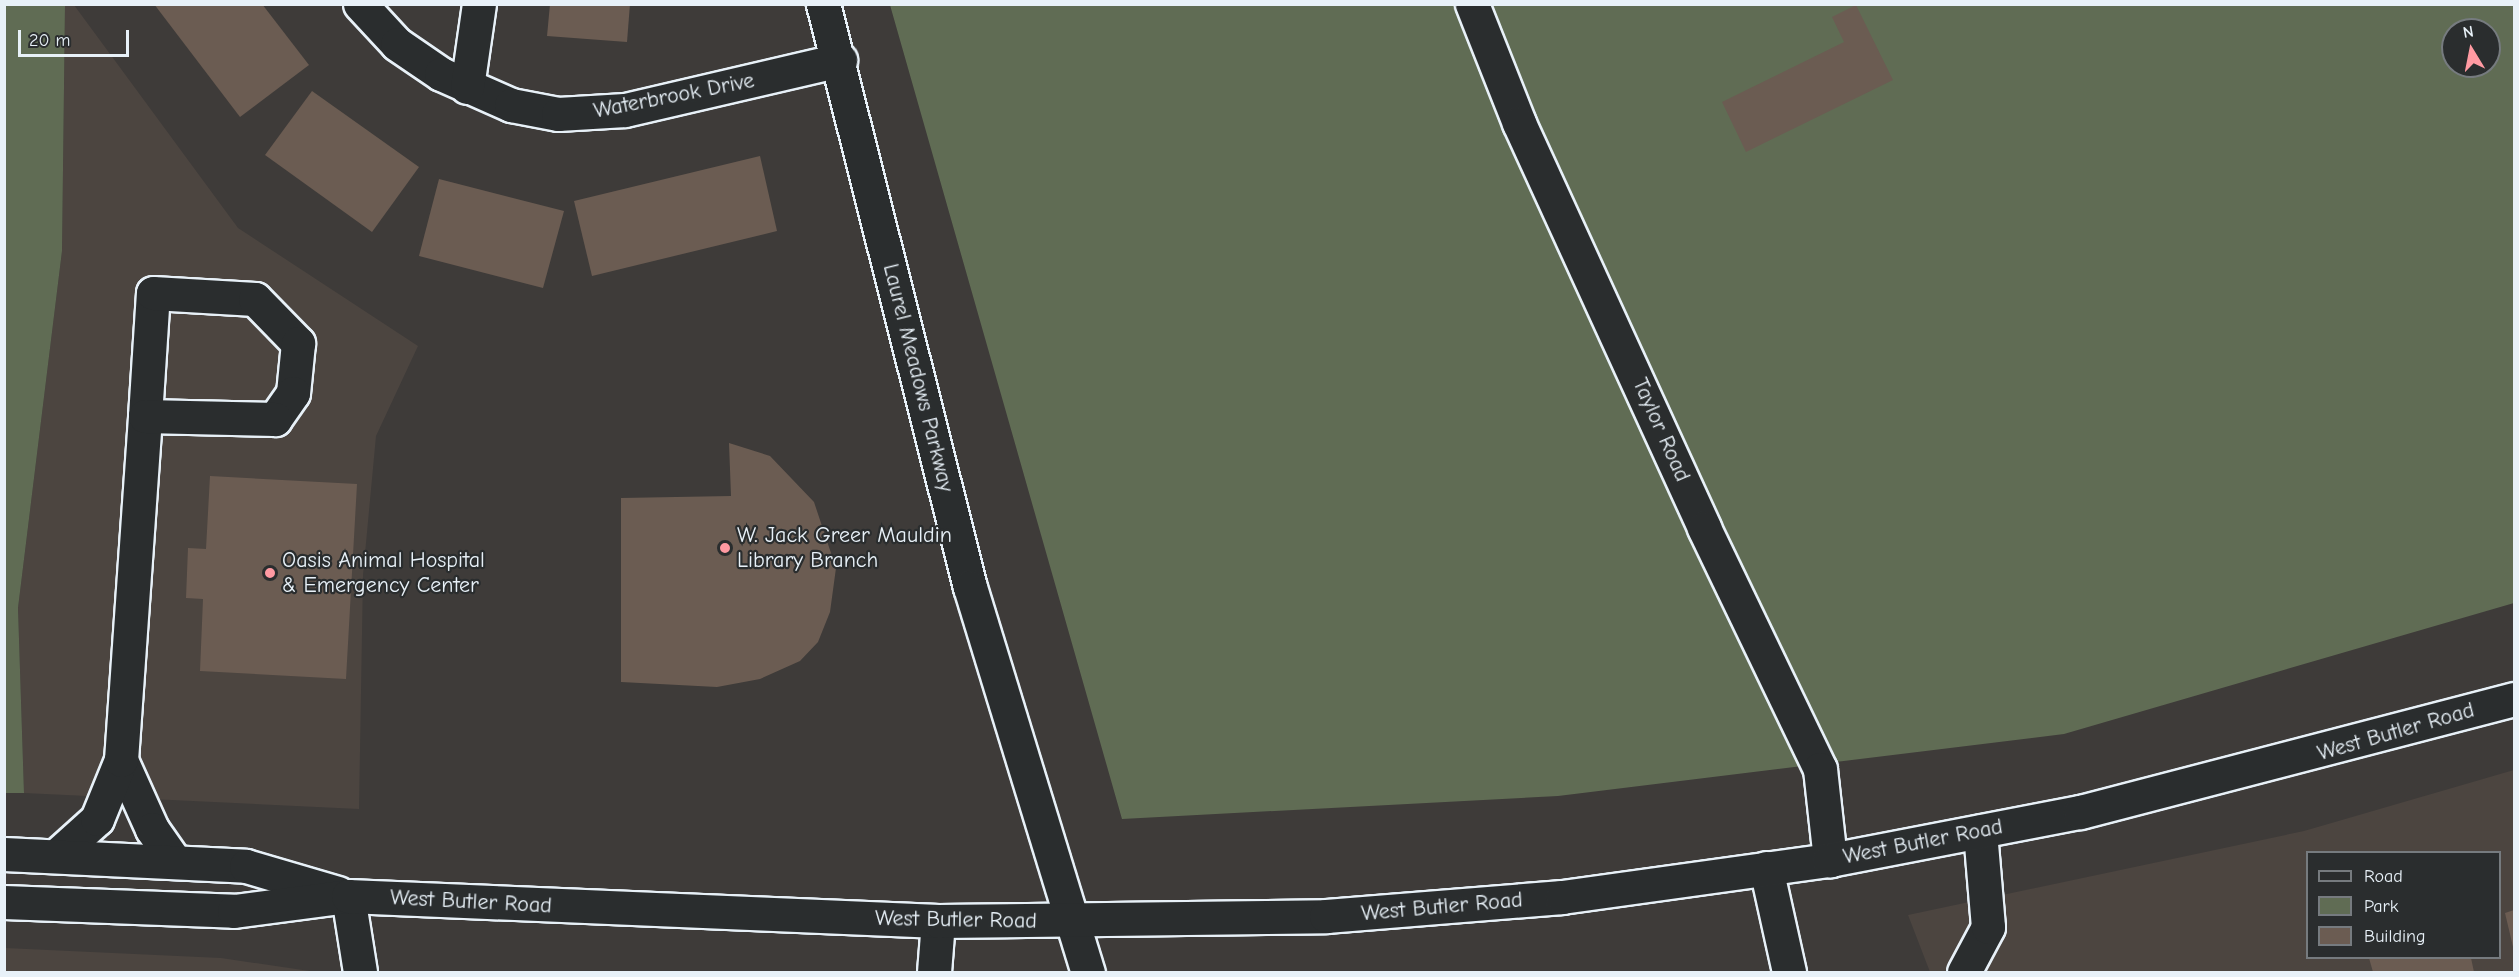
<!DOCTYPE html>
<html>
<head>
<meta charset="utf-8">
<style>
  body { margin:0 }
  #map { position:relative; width:2519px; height:977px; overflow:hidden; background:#3e3b39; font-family:"Comic Neue",sans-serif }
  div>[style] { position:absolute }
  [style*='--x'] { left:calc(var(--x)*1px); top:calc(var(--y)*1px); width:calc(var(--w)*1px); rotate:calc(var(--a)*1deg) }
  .built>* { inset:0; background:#4c4540 }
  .green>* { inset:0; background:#606c54 }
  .building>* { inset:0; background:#6b5c52 }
  .roads { filter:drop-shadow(2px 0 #e8f1f8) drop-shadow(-2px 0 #e8f1f8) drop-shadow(0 2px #e8f1f8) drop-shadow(0 -2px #e8f1f8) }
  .minor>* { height:33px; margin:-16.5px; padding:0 16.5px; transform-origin:16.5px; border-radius:16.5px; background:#2a2d2e }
  .major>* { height:33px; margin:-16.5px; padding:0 16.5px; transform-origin:16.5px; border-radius:16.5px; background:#2a2d2e }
  .dots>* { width:16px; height:16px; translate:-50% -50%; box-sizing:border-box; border:3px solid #2a2d2e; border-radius:50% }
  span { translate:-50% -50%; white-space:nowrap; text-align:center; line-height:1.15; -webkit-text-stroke:4.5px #2a2d2e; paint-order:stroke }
  .street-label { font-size:22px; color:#e8f1f8 }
  .poi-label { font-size:22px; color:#e8f1f8 }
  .left { translate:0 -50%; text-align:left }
  .frame { position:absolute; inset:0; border:6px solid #e8f1f8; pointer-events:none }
  .legend { position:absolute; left:2306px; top:851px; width:195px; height:108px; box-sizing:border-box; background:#2a2d2e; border:2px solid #767b7f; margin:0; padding:8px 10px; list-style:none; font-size:18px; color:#e8f1f8 }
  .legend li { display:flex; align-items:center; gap:12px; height:30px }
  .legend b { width:30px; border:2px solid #767b7f }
  .north { position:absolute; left:2441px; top:18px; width:60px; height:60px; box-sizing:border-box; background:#2a2d2e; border:2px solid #767b7f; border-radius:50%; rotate:350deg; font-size:16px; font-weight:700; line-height:24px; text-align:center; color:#e8f1f8 }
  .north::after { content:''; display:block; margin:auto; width:21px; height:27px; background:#ff9aa2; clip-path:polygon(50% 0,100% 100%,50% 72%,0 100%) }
  .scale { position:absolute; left:18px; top:30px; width:111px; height:27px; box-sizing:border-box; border:3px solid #e8f1f8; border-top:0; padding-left:8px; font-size:18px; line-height:21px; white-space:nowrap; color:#e8f1f8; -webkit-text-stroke:4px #2a2d2e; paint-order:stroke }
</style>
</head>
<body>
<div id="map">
  <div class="built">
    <i style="clip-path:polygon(65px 5px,74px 5px,238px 228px,418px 346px,376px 436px,363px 575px,359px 809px,24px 793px,18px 608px,62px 251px)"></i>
    <i style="clip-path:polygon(evenodd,2514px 770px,2514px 972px,1930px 972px,1908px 915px,2304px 831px,2514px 770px,2308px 852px,2500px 852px,2500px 958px,2308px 958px,2308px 852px)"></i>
    <i style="clip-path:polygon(5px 948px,221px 958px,316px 972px,5px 972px)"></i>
  </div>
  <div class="green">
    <i style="clip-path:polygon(5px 4px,65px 5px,62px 251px,18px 608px,24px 793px,4px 793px)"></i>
    <i style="clip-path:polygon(evenodd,890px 5px,2514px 5px,2514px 603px,2064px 734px,1558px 796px,1122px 819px,890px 5px,2453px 30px,2489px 30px,2489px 66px,2453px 66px,2453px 30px)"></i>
  </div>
  <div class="building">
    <i style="clip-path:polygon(154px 4px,262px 4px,309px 65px,240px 117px)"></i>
    <i style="clip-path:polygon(550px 4px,630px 4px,627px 42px,547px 36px)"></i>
    <i style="clip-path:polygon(1856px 5px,1893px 80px,1746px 152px,1722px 102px,1844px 42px,1832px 17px)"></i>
    <i style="clip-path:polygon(312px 91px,419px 167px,372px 232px,265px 155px)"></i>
    <i style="clip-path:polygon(760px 156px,777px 231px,592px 276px,574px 201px)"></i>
    <i style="clip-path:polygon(439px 179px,564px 211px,543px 288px,419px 256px)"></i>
    <i style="clip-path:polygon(729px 443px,770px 456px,814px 502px,836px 568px,830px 612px,818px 642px,800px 661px,760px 679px,717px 687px,621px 682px,621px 498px,731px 496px)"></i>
    <i style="clip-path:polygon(210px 476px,357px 484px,346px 679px,200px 671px,203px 599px,186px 598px,188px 548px,206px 549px)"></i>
    <i style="clip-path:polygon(2514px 910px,2514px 951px,2505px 913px)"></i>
    <i style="clip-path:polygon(2369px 958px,2471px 958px,2474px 972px,2373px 972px)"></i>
  </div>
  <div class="roads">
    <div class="minor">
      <i style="--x:360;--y:4;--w:54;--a:47.2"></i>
      <i style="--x:397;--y:44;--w:53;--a:34.3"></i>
      <i style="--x:441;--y:74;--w:77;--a:23.9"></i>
      <i style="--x:511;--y:105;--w:48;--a:10.8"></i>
      <i style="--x:558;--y:114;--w:67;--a:-3.4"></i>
      <i style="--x:625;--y:110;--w:221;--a:-13.1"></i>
      <i style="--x:823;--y:4;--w:601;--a:75.85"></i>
      <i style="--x:970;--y:587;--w:403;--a:73"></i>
      <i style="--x:1472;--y:4;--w:128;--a:68.4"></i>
      <i style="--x:1519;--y:123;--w:445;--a:65.4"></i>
      <i style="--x:1704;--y:528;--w:267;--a:64.3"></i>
      <i style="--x:1820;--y:769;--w:92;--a:83.7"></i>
      <i style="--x:467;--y:87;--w:84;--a:-81.8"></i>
      <i style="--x:121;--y:760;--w:76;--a:65.8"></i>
      <i style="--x:152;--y:829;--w:40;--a:55.1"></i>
      <i style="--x:56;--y:856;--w:55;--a:-42.1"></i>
      <i style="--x:97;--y:819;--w:64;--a:-67.9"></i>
      <i style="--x:121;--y:760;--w:345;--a:-86"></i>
      <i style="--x:145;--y:416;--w:123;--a:-86.3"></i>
      <i style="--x:153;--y:293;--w:102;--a:3.4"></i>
      <i style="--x:255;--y:299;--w:62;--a:45.7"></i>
      <i style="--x:298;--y:343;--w:50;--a:95.7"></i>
      <i style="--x:293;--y:393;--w:32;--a:125"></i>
      <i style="--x:275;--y:419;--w:130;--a:-178.7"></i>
      <i style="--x:1766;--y:868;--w:107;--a:77.5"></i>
      <i style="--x:348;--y:896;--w:77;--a:81"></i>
      <i style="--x:934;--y:972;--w:51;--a:-85.5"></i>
      <i style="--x:1964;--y:972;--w:51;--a:-61.9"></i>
      <i style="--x:1988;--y:927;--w:96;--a:-94.8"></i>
    </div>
    <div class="major">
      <i style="--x:4;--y:854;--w:242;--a:2.8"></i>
      <i style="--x:246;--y:866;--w:96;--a:16.4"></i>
      <i style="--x:4;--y:902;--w:230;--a:2.2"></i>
      <i style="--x:234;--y:911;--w:115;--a:-7.5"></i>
      <i style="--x:348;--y:896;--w:591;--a:2.43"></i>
      <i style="--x:938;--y:921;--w:388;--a:-0.7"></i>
      <i style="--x:1326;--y:916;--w:237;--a:-4.6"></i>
      <i style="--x:1562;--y:897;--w:271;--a:-7.9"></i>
      <i style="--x:1830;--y:860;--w:255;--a:-10.9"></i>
      <i style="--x:2080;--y:812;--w:448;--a:-14.6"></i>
    </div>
  </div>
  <div class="dots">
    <i style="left:725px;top:548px;background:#ff9aa2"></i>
    <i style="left:270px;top:573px;background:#ff9aa2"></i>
  </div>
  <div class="street-label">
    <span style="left:674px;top:96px;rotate:-11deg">Waterbrook Drive</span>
    <span style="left:918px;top:378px;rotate:76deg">Laurel Meadows Parkway</span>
    <span style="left:1661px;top:430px;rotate:66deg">Taylor Road</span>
    <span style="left:2396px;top:732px;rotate:-16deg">West Butler Road</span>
    <span style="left:1923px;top:842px;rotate:-11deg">West Butler Road</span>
    <span style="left:471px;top:902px;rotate:3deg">West Butler Road</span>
    <span style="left:1442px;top:907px;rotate:-5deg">West Butler Road</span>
    <span style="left:956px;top:920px;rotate:1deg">West Butler Road</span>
  </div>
  <div class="poi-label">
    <span class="left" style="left:737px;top:548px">W. Jack Greer Mauldin<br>Library Branch</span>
    <span class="left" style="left:282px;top:573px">Oasis Animal Hospital<br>&amp; Emergency Center</span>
  </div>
  <div class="frame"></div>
  <ul class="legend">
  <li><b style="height:8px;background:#2a2d2e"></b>Road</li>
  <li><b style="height:16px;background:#606c54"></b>Park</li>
  <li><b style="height:16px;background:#6b5c52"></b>Building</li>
  </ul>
  <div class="north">N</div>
  <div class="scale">20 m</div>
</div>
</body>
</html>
